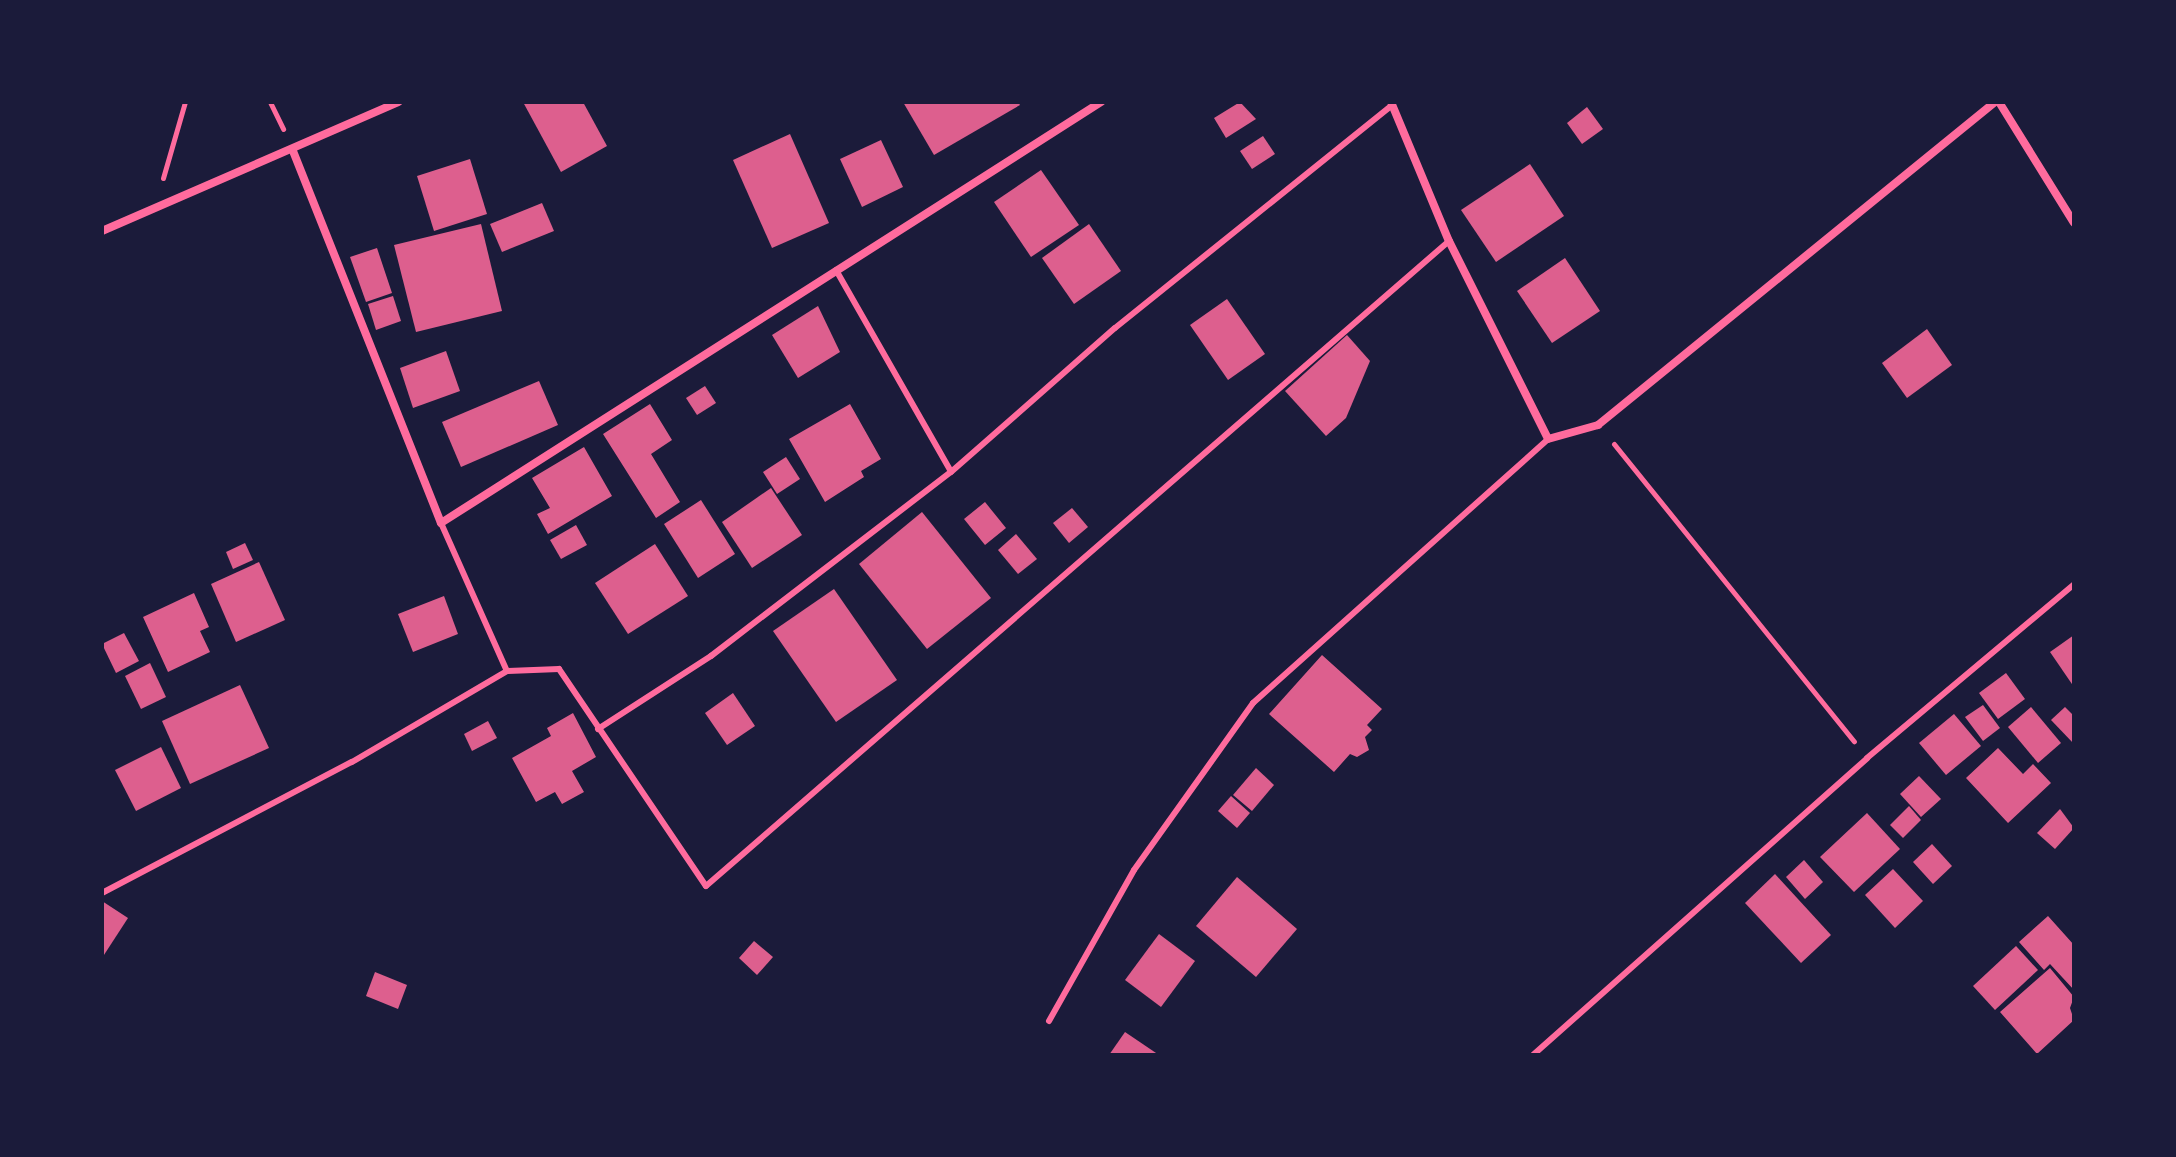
<!DOCTYPE html>
<html>
<head>
<meta charset="utf-8">
<style>
  body { margin:0 }
  #map { position:relative; width:2176px; height:1157px; overflow:hidden; background:#1b1b3a; font-family:"PT Sans",sans-serif }
  div>[style] { position:absolute }
  [style*='--x'] { left:calc(var(--x)*1px); top:calc(var(--y)*1px); width:calc(var(--w)*1px); rotate:calc(var(--a)*1deg) }
  .building>* { inset:0; background:#dd5f8e }
  .path>* { height:5px; margin:-2.5px; padding:0 2.5px; transform-origin:2.5px; border-radius:2.5px; background:#ff6b9d }
  .service>* { height:6px; margin:-3px; padding:0 3px; transform-origin:3px; border-radius:3px; background:#ff6b9d }
  .minor>* { height:8px; margin:-4px; padding:0 4px; transform-origin:4px; border-radius:4px; background:#ff6b9d }
  span { translate:-50% -50%; white-space:nowrap; text-align:center; line-height:1.15; -webkit-text-stroke:6px #1b1b3a; paint-order:stroke }
  .frame { position:absolute; inset:0; border:104px solid #1b1b3a; pointer-events:none }
</style>
</head>
<body>
<div id="map">
  <div class="building">
    <i style="clip-path:polygon(523px 102px,583px 102px,607px 146px,561px 172px)"></i>
    <i style="clip-path:polygon(903px 102px,1018px 102px,1020px 105px,934px 155px)"></i>
    <i style="clip-path:polygon(1240px 102px,1256px 119px,1226px 138px,1214px 118px)"></i>
    <i style="clip-path:polygon(1587px 107px,1603px 129px,1582px 144px,1567px 123px)"></i>
    <i style="clip-path:polygon(790px 134px,829px 223px,772px 248px,733px 160px)"></i>
    <i style="clip-path:polygon(1263px 136px,1275px 154px,1252px 169px,1240px 151px)"></i>
    <i style="clip-path:polygon(881px 140px,903px 187px,862px 207px,840px 159px)"></i>
    <i style="clip-path:polygon(470px 159px,487px 214px,434px 231px,417px 176px)"></i>
    <i style="clip-path:polygon(1530px 164px,1564px 216px,1496px 262px,1461px 210px)"></i>
    <i style="clip-path:polygon(1041px 170px,1079px 225px,1031px 257px,994px 202px)"></i>
    <i style="clip-path:polygon(542px 203px,554px 231px,502px 252px,490px 224px)"></i>
    <i style="clip-path:polygon(481px 224px,502px 311px,416px 332px,394px 245px)"></i>
    <i style="clip-path:polygon(1089px 224px,1121px 271px,1074px 304px,1042px 258px)"></i>
    <i style="clip-path:polygon(377px 248px,392px 293px,366px 302px,350px 257px)"></i>
    <i style="clip-path:polygon(1565px 258px,1600px 311px,1552px 343px,1517px 291px)"></i>
    <i style="clip-path:polygon(393px 296px,401px 321px,376px 330px,368px 304px)"></i>
    <i style="clip-path:polygon(1227px 299px,1265px 354px,1228px 380px,1190px 325px)"></i>
    <i style="clip-path:polygon(818px 306px,840px 352px,798px 378px,772px 335px)"></i>
    <i style="clip-path:polygon(1927px 329px,1952px 365px,1907px 398px,1882px 363px)"></i>
    <i style="clip-path:polygon(1347px 335px,1370px 361px,1346px 418px,1326px 436px,1285px 391px)"></i>
    <i style="clip-path:polygon(446px 351px,460px 391px,413px 408px,400px 368px)"></i>
    <i style="clip-path:polygon(539px 381px,558px 425px,461px 467px,442px 422px)"></i>
    <i style="clip-path:polygon(705px 386px,716px 403px,697px 415px,686px 398px)"></i>
    <i style="clip-path:polygon(650px 404px,672px 440px,651px 454px,680px 502px,656px 518px,603px 434px)"></i>
    <i style="clip-path:polygon(850px 404px,881px 459px,861px 471px,864px 477px,825px 502px,789px 439px)"></i>
    <i style="clip-path:polygon(584px 447px,612px 496px,548px 534px,537px 514px,550px 508px,532px 478px)"></i>
    <i style="clip-path:polygon(786px 457px,800px 479px,777px 494px,763px 472px)"></i>
    <i style="clip-path:polygon(771px 488px,802px 535px,752px 568px,722px 522px)"></i>
    <i style="clip-path:polygon(701px 500px,735px 554px,698px 578px,664px 524px)"></i>
    <i style="clip-path:polygon(985px 502px,1006px 528px,985px 545px,964px 519px)"></i>
    <i style="clip-path:polygon(1072px 508px,1088px 527px,1069px 543px,1053px 523px)"></i>
    <i style="clip-path:polygon(922px 512px,991px 598px,927px 649px,859px 564px)"></i>
    <i style="clip-path:polygon(576px 525px,587px 545px,561px 559px,550px 540px)"></i>
    <i style="clip-path:polygon(1016px 534px,1037px 559px,1018px 574px,998px 550px)"></i>
    <i style="clip-path:polygon(245px 543px,253px 560px,233px 569px,226px 552px)"></i>
    <i style="clip-path:polygon(655px 544px,688px 596px,628px 634px,595px 583px)"></i>
    <i style="clip-path:polygon(259px 562px,285px 620px,236px 642px,211px 584px)"></i>
    <i style="clip-path:polygon(834px 589px,897px 680px,836px 722px,773px 631px)"></i>
    <i style="clip-path:polygon(194px 593px,209px 627px,200px 631px,210px 652px,168px 672px,143px 617px)"></i>
    <i style="clip-path:polygon(444px 596px,458px 634px,413px 652px,398px 614px)"></i>
    <i style="clip-path:polygon(124px 633px,139px 661px,116px 673px,102px 644px)"></i>
    <i style="clip-path:polygon(2074px 635px,2074px 687px,2050px 652px)"></i>
    <i style="clip-path:polygon(1322px 655px,1382px 709px,1367px 725px,1372px 730px,1365px 737px,1369px 750px,1357px 757px,1350px 754px,1334px 772px,1269px 714px)"></i>
    <i style="clip-path:polygon(150px 663px,166px 697px,141px 709px,125px 676px)"></i>
    <i style="clip-path:polygon(2006px 673px,2025px 699px,1998px 719px,1979px 693px)"></i>
    <i style="clip-path:polygon(240px 685px,269px 748px,190px 784px,162px 721px)"></i>
    <i style="clip-path:polygon(733px 693px,755px 726px,727px 745px,705px 713px)"></i>
    <i style="clip-path:polygon(1983px 705px,2000px 728px,1983px 741px,1965px 717px)"></i>
    <i style="clip-path:polygon(2031px 707px,2061px 743px,2038px 763px,2008px 727px)"></i>
    <i style="clip-path:polygon(2065px 707px,2074px 716px,2074px 744px,2051px 720px)"></i>
    <i style="clip-path:polygon(573px 713px,596px 757px,572px 771px,584px 792px,562px 804px,555px 792px,536px 802px,512px 758px,551px 736px,547px 728px)"></i>
    <i style="clip-path:polygon(1954px 714px,1981px 746px,1946px 775px,1919px 743px)"></i>
    <i style="clip-path:polygon(488px 721px,497px 738px,472px 751px,464px 734px)"></i>
    <i style="clip-path:polygon(161px 747px,181px 788px,136px 811px,115px 770px)"></i>
    <i style="clip-path:polygon(1998px 748px,2023px 774px,2033px 764px,2051px 783px,2008px 823px,1966px 778px)"></i>
    <i style="clip-path:polygon(1256px 768px,1274px 785px,1252px 811px,1233px 795px)"></i>
    <i style="clip-path:polygon(1919px 776px,1941px 799px,1921px 817px,1900px 794px)"></i>
    <i style="clip-path:polygon(1231px 796px,1250px 813px,1237px 828px,1218px 811px)"></i>
    <i style="clip-path:polygon(1909px 806px,1921px 820px,1903px 838px,1890px 825px)"></i>
    <i style="clip-path:polygon(2060px 809px,2074px 828px,2055px 849px,2037px 833px)"></i>
    <i style="clip-path:polygon(1867px 813px,1900px 849px,1854px 892px,1820px 857px)"></i>
    <i style="clip-path:polygon(1932px 844px,1952px 866px,1933px 884px,1913px 862px)"></i>
    <i style="clip-path:polygon(1804px 860px,1823px 882px,1805px 899px,1786px 877px)"></i>
    <i style="clip-path:polygon(1893px 869px,1923px 901px,1895px 928px,1865px 895px)"></i>
    <i style="clip-path:polygon(1775px 874px,1831px 935px,1801px 963px,1745px 903px)"></i>
    <i style="clip-path:polygon(1237px 877px,1297px 929px,1256px 977px,1196px 926px)"></i>
    <i style="clip-path:polygon(102px 901px,128px 918px,102px 958px)"></i>
    <i style="clip-path:polygon(2048px 916px,2074px 945px,2074px 990px,2050px 964px,2044px 970px,2019px 942px)"></i>
    <i style="clip-path:polygon(1159px 934px,1195px 961px,1161px 1007px,1125px 980px)"></i>
    <i style="clip-path:polygon(754px 941px,773px 957px,757px 975px,739px 958px)"></i>
    <i style="clip-path:polygon(2016px 946px,2038px 970px,1995px 1010px,1973px 986px)"></i>
    <i style="clip-path:polygon(2050px 968px,2074px 997px,2070px 1008px,2074px 1020px,2037px 1054px,2000px 1012px)"></i>
    <i style="clip-path:polygon(375px 972px,407px 985px,398px 1009px,366px 996px)"></i>
    <i style="clip-path:polygon(1125px 1032px,1159px 1055px,1109px 1055px)"></i>
  </div>
  <div class="path">
    <i style="--x:270;--y:102;--w:30;--a:64"></i>
    <i style="--x:163;--y:178;--w:79;--a:-73.9"></i>
    <i style="--x:1614;--y:444;--w:382;--a:51.1"></i>
  </div>
  <div class="service">
    <i style="--x:836;--y:270;--w:232;--a:60.3"></i>
    <i style="--x:441;--y:523;--w:162;--a:66"></i>
    <i style="--x:507;--y:671;--w:52;--a:-2.2"></i>
    <i style="--x:559;--y:669;--w:262;--a:55.9"></i>
    <i style="--x:706;--y:886;--w:984;--a:-40.96"></i>
    <i style="--x:598;--y:729;--w:135;--a:-32.9"></i>
    <i style="--x:711;--y:656;--w:302;--a:-37.5"></i>
    <i style="--x:951;--y:472;--w:218;--a:-41.3"></i>
    <i style="--x:1115;--y:328;--w:356;--a:-38.8"></i>
    <i style="--x:102;--y:893;--w:282;--a:-27.7"></i>
    <i style="--x:352;--y:762;--w:180;--a:-30.4"></i>
    <i style="--x:1049;--y:1021;--w:173;--a:-60.6"></i>
    <i style="--x:1134;--y:870;--w:205;--a:-54.5"></i>
    <i style="--x:1253;--y:703;--w:396;--a:-41.8"></i>
    <i style="--x:1533;--y:1055;--w:447;--a:-41.6"></i>
    <i style="--x:1867;--y:758;--w:270;--a:-40"></i>
  </div>
  <div class="minor">
    <i style="--x:1391;--y:102;--w:151;--a:67.4"></i>
    <i style="--x:1449;--y:241;--w:221;--a:63.4"></i>
    <i style="--x:1548;--y:439;--w:52;--a:-15.6"></i>
    <i style="--x:1598;--y:425;--w:512;--a:-39.13"></i>
    <i style="--x:1999;--y:102;--w:142;--a:58.2"></i>
    <i style="--x:293;--y:151;--w:400;--a:68.3"></i>
    <i style="--x:441;--y:523;--w:783;--a:-32.53"></i>
    <i style="--x:102;--y:231;--w:323;--a:-23.5"></i>
  </div>
  <div class="frame"></div>
</div>
</body>
</html>
